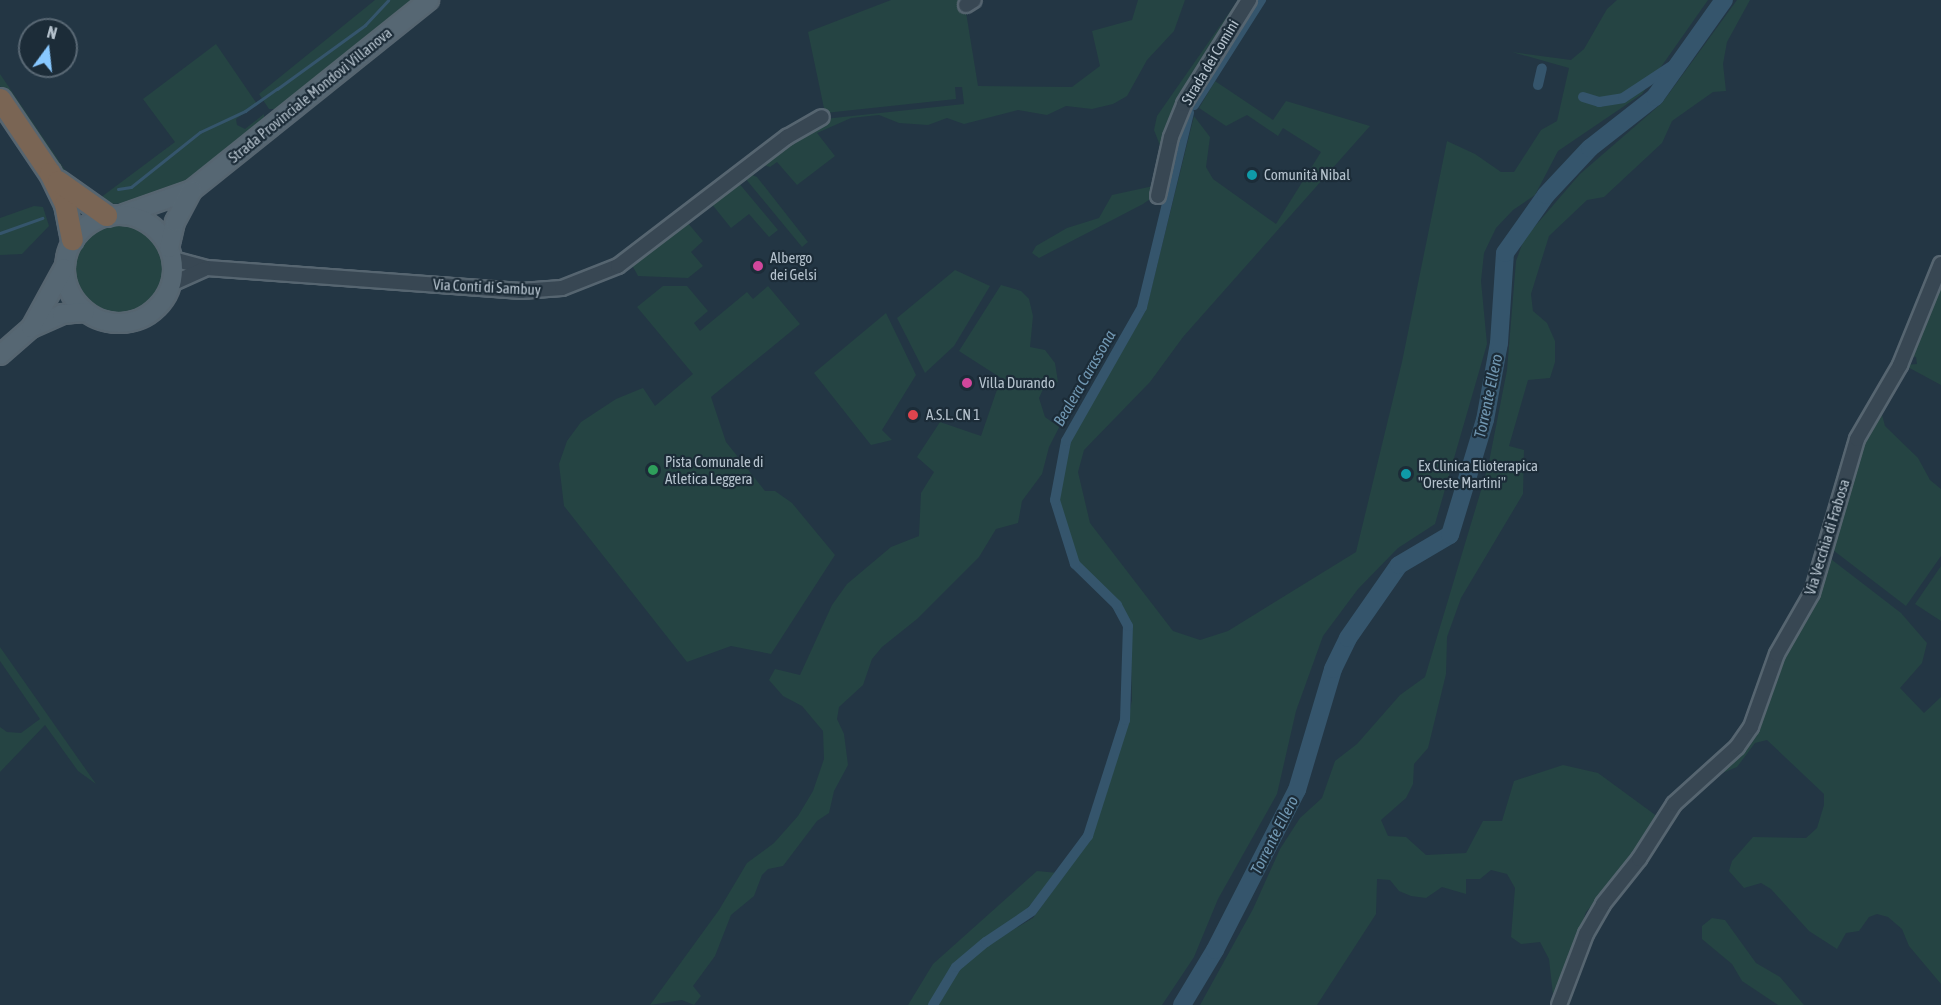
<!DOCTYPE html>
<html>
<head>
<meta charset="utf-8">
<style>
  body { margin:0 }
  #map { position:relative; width:1941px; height:1005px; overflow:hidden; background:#233644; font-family:"Asap Condensed",sans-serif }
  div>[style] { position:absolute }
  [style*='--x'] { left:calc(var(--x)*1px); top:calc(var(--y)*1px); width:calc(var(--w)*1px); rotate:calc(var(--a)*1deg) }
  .green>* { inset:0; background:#254443 }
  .round { border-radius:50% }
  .stream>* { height:3px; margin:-1.5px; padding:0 1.5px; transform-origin:1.5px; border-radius:1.5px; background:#35556c }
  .canal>* { height:10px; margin:-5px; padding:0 5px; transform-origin:5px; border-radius:5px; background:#35556c }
  .river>* { height:18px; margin:-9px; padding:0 9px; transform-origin:9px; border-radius:9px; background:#35556c }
  .roads { filter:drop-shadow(2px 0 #566570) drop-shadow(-2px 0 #566570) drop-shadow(0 2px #566570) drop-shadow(0 -2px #566570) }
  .minor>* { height:14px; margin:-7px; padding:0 7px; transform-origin:7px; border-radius:7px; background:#384753 }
  .major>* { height:18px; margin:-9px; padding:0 9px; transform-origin:9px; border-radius:9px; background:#566773 }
  .major>.ring { margin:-9px; padding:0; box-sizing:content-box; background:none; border:18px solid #566773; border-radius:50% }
  .highway>* { height:21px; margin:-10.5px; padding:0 10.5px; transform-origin:10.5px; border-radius:10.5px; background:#7a6554 }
  .dots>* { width:16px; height:16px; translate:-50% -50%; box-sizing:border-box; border:3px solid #1c2c38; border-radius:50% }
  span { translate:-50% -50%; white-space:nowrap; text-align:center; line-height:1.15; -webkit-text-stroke:4.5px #1c2c38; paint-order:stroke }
  .street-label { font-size:15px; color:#b5c2cd }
  .poi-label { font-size:15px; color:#b5c2cd }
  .left { translate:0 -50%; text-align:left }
  .water-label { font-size:16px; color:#7198b3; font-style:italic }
  .north { position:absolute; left:18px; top:18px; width:60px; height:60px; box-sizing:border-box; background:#1c2c38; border:2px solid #596874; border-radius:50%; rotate:15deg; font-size:16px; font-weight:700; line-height:24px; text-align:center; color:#b5c2cd }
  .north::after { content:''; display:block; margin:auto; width:21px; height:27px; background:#88c8ff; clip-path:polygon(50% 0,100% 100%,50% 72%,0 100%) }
</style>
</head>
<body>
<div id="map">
  <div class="green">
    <i style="clip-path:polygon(375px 0,412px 0,276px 109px,269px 109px,259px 94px)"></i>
    <i style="clip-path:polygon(891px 0,964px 0,978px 86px,1072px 87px,1100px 66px,1092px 31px,1132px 20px,1138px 0,1185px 0,1174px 31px,1147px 60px,1127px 96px,1113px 104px,1092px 109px,1066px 106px,1047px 115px,1018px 110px,964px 124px,947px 118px,928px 125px,899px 123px,879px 115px,851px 118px,817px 133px,835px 156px,797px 185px,777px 162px,770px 167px,760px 164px,824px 119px,964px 104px,962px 87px,955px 87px,956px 99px,825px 113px,808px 32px)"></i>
    <i style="clip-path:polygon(1238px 0,1245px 0,1164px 156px,1154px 130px,1157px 116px)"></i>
    <i style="clip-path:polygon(1617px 0,1708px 0,1642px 94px,1558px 151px,1535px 195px,1513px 210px,1496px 228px,1484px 253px,1481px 281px,1487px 344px,1435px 524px,1398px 548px,1358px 589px,1323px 636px,1296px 711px,1277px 794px,1218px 899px,1194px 957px,1162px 1005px,937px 1005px,958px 969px,989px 944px,1033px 918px,1089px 841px,1126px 729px,1132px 700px,1130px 623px,1122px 607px,1079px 563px,1059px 499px,1070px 440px,1146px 310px,1194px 116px,1210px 137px,1206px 167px,1213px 179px,1276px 224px,1321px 152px,1283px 128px,1278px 136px,1247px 115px,1226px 126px,1199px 108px,1215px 81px,1273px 120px,1286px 101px,1370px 126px,1183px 337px,1150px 382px,1084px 450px,1078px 472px,1090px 523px,1173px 631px,1200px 640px,1228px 631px,1356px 552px,1402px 362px,1447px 141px,1475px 154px,1501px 172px,1514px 172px,1541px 130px,1557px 121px,1569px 68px,1512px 52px,1571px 60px,1584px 49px,1607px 9px)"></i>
    <i style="clip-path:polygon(1737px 0,1750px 0,1727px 42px,1723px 64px,1726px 91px,1713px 92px,1672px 121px,1662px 143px,1604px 197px,1587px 200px,1549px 236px,1531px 294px,1533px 311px,1547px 323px,1555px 341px,1555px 362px,1550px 378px,1528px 380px,1509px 446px,1524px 450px,1523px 494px,1461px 598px,1447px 637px,1446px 674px,1428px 748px,1414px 764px,1413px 784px,1406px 798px,1381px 820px,1388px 836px,1406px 837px,1426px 855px,1466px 853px,1483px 821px,1502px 821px,1514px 781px,1563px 765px,1598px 773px,1658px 817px,1640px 850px,1586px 912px,1554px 1004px,1549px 959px,1540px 942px,1521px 944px,1511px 937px,1515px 888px,1507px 874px,1491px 870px,1480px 879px,1466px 879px,1466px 894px,1442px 887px,1426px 898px,1411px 896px,1399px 891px,1390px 880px,1377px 879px,1376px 914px,1317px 1005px,1200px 1005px,1253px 909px,1280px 849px,1300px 818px,1322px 798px,1335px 761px,1357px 744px,1400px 695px,1425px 677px,1488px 467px,1507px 370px,1516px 261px,1524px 239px,1580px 174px,1662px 103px)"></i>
    <i style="clip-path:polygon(216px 44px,257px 104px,236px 119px,237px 125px,245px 129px,264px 114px,264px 118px,190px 180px,141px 203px,104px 204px,79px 192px,60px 172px,0 86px,0 74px,65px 170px,100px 198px,175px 142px,143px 99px)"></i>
    <i style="clip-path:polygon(750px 174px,757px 177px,808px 242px,802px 247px,745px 178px)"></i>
    <i style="clip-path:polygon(738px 182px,778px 230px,769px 237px,749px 214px,731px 228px,711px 203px)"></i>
    <i style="clip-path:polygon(1158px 185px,1153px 197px,1143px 204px,1039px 258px,1032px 253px,1036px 246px,1067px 228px,1099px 218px,1112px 195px)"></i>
    <i style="clip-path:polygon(34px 206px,43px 207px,49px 226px,22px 254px,0 255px,0 218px)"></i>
    <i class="round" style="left:72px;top:222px;width:94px;height:94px"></i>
    <i style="clip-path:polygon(687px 222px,703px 241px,691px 252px,703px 266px,688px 278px,638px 276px,632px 265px)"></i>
    <i style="clip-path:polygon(955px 270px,990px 286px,954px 346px,925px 373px,897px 318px)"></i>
    <i style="clip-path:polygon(1941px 270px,1941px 385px,1904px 365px,1917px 364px,1916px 357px,1908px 356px)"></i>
    <i style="clip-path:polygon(1001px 285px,1021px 291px,1029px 299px,1033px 316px,1030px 347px,1045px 350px,1055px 363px,1058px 382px,1044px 387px,1039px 398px,1045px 417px,1052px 422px,1060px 412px,1068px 410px,1049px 447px,1042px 474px,1022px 501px,1018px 523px,996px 529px,979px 557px,917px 619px,882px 647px,872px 659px,863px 685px,839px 707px,837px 719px,844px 734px,848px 765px,834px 791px,829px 813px,817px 821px,783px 866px,768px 869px,762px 875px,754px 896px,731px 915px,715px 956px,693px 986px,701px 996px,694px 1005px,682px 1000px,650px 1005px,719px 910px,747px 863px,774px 843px,798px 816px,813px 791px,824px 759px,823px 731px,802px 706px,783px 696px,769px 680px,775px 669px,800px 675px,832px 605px,847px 584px,891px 547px,919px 536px,921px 493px,934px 472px,917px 457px,940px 422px,981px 436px,1001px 378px,959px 351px)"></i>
    <i style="clip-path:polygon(663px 286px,687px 286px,708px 311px,694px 323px,700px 331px,747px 292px,753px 299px,768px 286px,800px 324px,711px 397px,726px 442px,765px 491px,775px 491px,792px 503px,835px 555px,771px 654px,731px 646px,687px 662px,564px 506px,559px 464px,567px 441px,581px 422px,616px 399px,643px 388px,655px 406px,693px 374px,637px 307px)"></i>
    <i style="clip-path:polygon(886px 313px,916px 375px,882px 430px,892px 440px,871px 445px,814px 373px)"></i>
    <i style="clip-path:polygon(1881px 411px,1885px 426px,1918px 458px,1930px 480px,1941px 489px,1941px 556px,1906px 606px,1829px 547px,1854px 457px)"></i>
    <i style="clip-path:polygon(1827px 556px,1901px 613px,1927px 643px,1922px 663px,1900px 688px,1924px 713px,1941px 697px,1941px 984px,1909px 946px,1902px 929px,1888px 917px,1877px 914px,1869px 917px,1859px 931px,1846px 933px,1837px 949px,1809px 931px,1771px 889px,1761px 883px,1744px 888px,1729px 871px,1732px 861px,1753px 837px,1806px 838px,1817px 828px,1824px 805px,1824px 794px,1767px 740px,1755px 743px,1737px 767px,1715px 776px,1767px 690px)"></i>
    <i style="clip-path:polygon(1941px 566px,1941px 621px,1915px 604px)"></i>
    <i style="clip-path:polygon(0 647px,96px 784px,78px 771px,45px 725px,0 772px,0 727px,7px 732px,21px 733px,40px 719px,0 661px)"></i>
    <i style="clip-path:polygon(1037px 871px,1058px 873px,1019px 918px,983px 939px,955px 963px,929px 1005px,908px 1005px,933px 964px)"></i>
    <i style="clip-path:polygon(1712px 918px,1725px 920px,1756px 963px,1780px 977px,1804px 1005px,1778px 1005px,1742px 981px,1732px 964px,1702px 939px,1702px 926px)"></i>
  </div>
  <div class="stream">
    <i style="--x:118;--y:189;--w:13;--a:-9"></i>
    <i style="--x:131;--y:187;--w:88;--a:-38.6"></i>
    <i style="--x:200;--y:132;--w:50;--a:-25"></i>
    <i style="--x:245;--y:111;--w:39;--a:-35"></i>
    <i style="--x:277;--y:89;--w:109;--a:-36"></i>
    <i style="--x:365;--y:25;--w:34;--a:-47"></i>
    <i style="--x:0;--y:233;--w:45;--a:-19.7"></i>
  </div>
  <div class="canal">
    <i style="--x:1538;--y:85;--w:17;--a:-77"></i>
    <i style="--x:1583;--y:97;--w:17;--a:17"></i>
    <i style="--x:1599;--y:102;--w:24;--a:-9"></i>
    <i style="--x:1623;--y:98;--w:71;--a:-33.5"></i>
    <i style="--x:1194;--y:105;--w:125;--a:-57.5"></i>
    <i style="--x:933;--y:1005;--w:44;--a:-58.8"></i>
    <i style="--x:956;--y:967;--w:39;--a:-40"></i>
    <i style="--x:986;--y:942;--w:55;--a:-34"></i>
    <i style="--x:1032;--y:911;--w:94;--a:-53.3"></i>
    <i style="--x:1088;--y:836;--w:122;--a:-72.3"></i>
    <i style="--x:1125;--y:720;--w:94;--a:-88.2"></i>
    <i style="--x:1128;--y:626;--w:24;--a:-118"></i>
    <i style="--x:1117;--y:605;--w:59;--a:-135.7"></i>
    <i style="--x:1075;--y:564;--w:67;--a:-107.4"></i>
    <i style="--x:1055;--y:500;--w:60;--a:-79.4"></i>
    <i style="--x:1066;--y:441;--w:154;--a:-60.4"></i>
    <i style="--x:1142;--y:307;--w:200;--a:-76.4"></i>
  </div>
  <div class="river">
    <i style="--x:1182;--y:1005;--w:64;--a:-59"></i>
    <i style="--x:1215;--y:950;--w:180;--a:-62.9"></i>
    <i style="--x:1297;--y:790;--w:126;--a:-73.4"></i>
    <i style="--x:1333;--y:669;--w:34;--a:-64"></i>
    <i style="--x:1348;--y:638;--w:89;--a:-55.1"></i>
    <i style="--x:1399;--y:565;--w:59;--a:-30.5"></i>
    <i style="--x:1450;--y:535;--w:120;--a:-73.1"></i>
    <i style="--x:1485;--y:420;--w:78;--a:-79.7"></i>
    <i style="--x:1499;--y:343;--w:90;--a:-86.2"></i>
    <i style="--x:1505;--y:253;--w:71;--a:-54.7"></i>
    <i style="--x:1546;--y:195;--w:64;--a:-46.9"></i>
    <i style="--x:1590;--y:148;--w:83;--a:-38.1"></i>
    <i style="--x:1655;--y:97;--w:119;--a:-54.6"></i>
  </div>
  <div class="roads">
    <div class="minor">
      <i style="--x:966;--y:5;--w:9;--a:-32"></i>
      <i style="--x:1158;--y:196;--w:60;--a:-77.6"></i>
      <i style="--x:1171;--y:137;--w:35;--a:-68"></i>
      <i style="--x:1184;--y:104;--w:123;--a:-58"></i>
      <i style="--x:173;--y:259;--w:35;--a:15"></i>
      <i style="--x:207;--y:268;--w:315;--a:4.2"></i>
      <i style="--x:521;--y:291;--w:41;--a:-4.2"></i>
      <i style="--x:562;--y:288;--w:60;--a:-21.4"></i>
      <i style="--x:618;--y:266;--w:213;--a:-37.4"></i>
      <i style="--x:787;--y:137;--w:40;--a:-29.7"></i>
      <i style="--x:171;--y:284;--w:36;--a:-24"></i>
      <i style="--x:1559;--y:1005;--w:76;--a:-69.2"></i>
      <i style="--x:1586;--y:934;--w:34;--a:-60"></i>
      <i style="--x:1603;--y:904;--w:58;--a:-51.3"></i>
      <i style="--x:1639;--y:859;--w:65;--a:-57.5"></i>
      <i style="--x:1674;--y:804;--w:85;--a:-42.1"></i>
      <i style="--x:1737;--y:747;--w:24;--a:-55"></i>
      <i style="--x:1751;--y:727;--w:77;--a:-70.4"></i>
      <i style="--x:1777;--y:654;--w:70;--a:-60.2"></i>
      <i style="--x:1812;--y:593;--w:160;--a:-73.7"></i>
      <i style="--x:1857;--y:439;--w:86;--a:-59.8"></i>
      <i style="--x:1900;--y:365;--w:109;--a:-67.9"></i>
    </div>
    <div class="major">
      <i style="--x:124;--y:214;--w:72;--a:-19.4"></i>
      <i style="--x:192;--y:190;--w:304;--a:-38.7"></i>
      <i class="ring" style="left:65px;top:215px;width:90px;height:90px"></i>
      <i style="--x:169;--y:248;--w:27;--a:-77"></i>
      <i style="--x:175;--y:222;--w:36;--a:-62"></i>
      <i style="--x:31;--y:328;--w:34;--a:-24"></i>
      <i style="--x:62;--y:314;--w:23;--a:-5"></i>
      <i style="--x:0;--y:355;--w:41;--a:-41.1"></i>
      <i style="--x:31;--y:328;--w:68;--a:-61.2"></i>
    </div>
    <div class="highway">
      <i style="--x:0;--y:99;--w:89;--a:56"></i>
      <i style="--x:50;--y:173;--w:34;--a:64"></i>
      <i style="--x:65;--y:204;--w:36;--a:79"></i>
      <i style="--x:58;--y:181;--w:59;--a:35.3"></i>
    </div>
  </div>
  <div class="dots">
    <i style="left:1252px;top:175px;background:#0f9aa8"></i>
    <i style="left:758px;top:266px;background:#d1479c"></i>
    <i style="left:967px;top:383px;background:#d1479c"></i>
    <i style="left:913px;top:415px;background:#e0444e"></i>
    <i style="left:653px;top:470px;background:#2e9e5b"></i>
    <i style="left:1406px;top:474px;background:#0f9aa8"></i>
  </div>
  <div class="street-label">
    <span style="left:1210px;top:62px;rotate:-59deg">Strada dei Comini</span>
    <span style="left:310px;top:95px;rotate:-39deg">Strada Provinciale Mondovì Villanova</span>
    <span style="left:487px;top:287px;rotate:3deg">Via Conti di Sambuy</span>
    <span style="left:1827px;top:537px;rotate:-73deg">Via Vecchia di Frabosa</span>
  </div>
  <div class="poi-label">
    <span class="left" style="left:1264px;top:175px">Comunità Nibal</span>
    <span class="left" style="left:770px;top:266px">Albergo<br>dei Gelsi</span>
    <span class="left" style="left:979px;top:383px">Villa Durando</span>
    <span class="left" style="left:926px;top:415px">A.S.L. CN 1</span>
    <span class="left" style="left:665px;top:470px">Pista Comunale di<br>Atletica Leggera</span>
    <span class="left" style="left:1418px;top:474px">Ex Clinica Elioterapica<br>"Oreste Martini"</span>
  </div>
  <div class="water-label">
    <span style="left:1084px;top:378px;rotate:-60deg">Bealera Carassona</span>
    <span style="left:1488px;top:396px;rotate:-78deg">Torrente Ellero</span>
    <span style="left:1274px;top:835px;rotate:-63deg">Torrente Ellero</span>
  </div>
  <div class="north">N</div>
</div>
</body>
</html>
